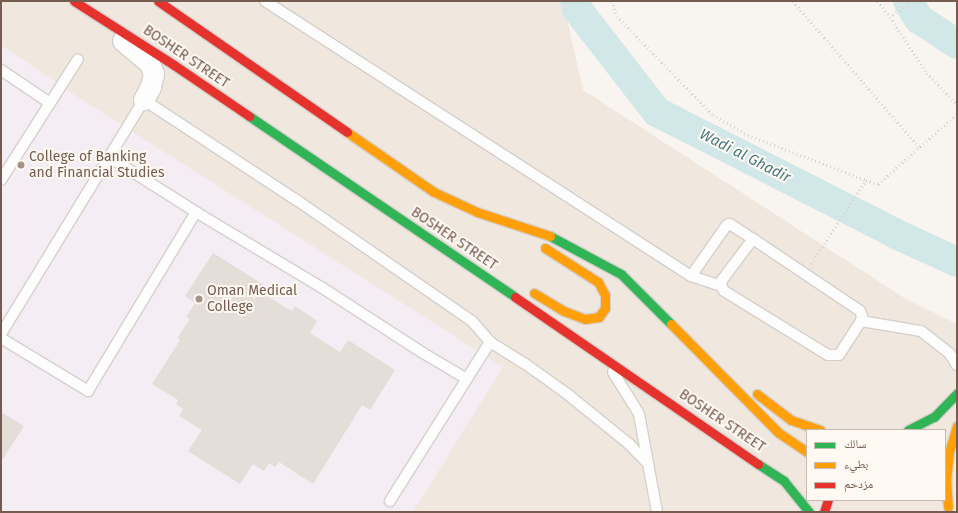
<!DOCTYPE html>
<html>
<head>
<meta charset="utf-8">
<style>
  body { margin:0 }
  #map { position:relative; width:958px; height:513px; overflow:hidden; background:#f8f4f0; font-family:"Fira Sans","Noto Naskh Arabic",sans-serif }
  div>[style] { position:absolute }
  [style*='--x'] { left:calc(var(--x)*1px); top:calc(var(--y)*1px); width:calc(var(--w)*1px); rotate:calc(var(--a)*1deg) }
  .residential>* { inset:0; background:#f0e7de }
  .education>* { inset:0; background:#f5edf4 }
  .river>* { height:30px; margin:-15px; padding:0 15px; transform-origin:15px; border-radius:15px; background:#d2e7e8 }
  .building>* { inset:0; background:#e5ddd7 }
  .path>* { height:2.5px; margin-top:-1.25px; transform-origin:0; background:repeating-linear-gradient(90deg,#dad4d0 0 1px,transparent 0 4px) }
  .roads { filter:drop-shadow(1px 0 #d5d0cb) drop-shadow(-1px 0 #d5d0cb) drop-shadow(0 1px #d5d0cb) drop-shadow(0 -1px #d5d0cb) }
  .lane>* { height:10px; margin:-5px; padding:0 5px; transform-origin:5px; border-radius:5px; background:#fefdfd }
  .street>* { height:20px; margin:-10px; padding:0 10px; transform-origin:10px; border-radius:10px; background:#fefdfd }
  .fast>* { height:9px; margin:-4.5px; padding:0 4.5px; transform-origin:4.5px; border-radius:4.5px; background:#30b455 }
  .slow>* { height:9px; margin:-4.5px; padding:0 4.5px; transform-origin:4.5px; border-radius:4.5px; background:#ff9f0a }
  .jam>* { height:9px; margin:-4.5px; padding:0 4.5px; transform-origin:4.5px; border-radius:4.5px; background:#e5322d }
  .dots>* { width:11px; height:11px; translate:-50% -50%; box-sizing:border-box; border:2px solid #fef9f3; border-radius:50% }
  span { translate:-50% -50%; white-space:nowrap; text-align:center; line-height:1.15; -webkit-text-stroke:4px #fef9f3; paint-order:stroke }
  .street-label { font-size:14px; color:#765b50 }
  .poi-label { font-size:14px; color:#765b50 }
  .left { translate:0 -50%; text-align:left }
  .water-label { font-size:15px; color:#477a80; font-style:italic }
  .frame { position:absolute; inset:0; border:2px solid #765b50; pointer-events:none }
  .legend { position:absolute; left:806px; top:429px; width:140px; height:72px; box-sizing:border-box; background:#fef9f3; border:1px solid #c8bab2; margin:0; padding:5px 7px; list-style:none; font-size:12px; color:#765b50 }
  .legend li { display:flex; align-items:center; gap:8px; height:20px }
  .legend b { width:20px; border:1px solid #c8bab2 }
</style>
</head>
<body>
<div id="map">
  <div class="residential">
    <i style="clip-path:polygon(evenodd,1px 1px,563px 1px,583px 90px,906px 299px,957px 324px,957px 512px,1px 512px,1px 1px,807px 430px,945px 430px,945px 500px,807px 500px,807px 430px)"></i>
  </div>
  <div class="education">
    <i style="clip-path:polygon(1px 45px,81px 99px,503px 367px,413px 512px,1px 512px)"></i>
  </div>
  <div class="river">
    <i style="--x:575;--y:1;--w:8;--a:76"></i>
    <i style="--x:577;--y:9;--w:130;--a:52.2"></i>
    <i style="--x:657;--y:112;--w:268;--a:27"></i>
    <i style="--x:896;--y:234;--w:67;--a:24.7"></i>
    <i style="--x:908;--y:1;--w:21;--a:59"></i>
    <i style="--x:919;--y:19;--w:45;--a:33.3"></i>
  </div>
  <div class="building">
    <i style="clip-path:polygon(213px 253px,267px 287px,263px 294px,292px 311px,295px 306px,317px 321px,310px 333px,340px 352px,348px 340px,395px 370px,370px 410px,362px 405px,313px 484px,279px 462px,275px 467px,269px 463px,264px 471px,253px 464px,240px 484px,188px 451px,202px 430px,179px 416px,183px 409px,176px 404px,178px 400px,152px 384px,180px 340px,177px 338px,190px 319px,186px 317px,195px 303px,185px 296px)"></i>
    <i style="clip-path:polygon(1px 412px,24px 426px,1px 462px)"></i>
  </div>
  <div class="path">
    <i style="--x:612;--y:1;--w:16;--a:72"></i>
    <i style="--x:617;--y:16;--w:138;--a:45.9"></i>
    <i style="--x:713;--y:115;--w:40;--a:29.7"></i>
    <i style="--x:748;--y:135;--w:126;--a:20.9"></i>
    <i style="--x:793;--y:1;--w:193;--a:49.2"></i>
    <i style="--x:878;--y:1;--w:20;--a:53"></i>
    <i style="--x:913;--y:1;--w:28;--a:145"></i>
    <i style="--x:890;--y:17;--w:67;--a:56.5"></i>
    <i style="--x:927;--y:73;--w:43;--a:45.9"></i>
    <i style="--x:811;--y:264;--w:100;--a:-56.8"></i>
    <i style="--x:866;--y:180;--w:13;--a:18"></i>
    <i style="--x:878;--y:184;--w:106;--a:-41.5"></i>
  </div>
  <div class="roads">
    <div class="lane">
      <i style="--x:265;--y:1;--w:507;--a:32.84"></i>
      <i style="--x:691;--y:276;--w:61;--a:-55"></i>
      <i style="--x:726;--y:226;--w:4;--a:-34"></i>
      <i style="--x:729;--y:224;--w:4;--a:27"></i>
      <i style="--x:733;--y:226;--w:24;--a:33"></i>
      <i style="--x:753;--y:239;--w:129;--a:33.9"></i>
      <i style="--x:860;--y:311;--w:5;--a:68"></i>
      <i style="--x:862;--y:316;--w:5;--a:101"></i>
      <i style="--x:861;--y:321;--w:40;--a:122.9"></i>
      <i style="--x:839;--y:355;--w:11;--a:180"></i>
      <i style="--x:828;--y:355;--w:122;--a:-148.4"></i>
      <i style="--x:724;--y:291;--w:6;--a:-121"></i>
      <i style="--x:721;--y:286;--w:6;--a:-81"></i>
      <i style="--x:722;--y:280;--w:51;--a:-52.9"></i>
      <i style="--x:1;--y:70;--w:59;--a:34"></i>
      <i style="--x:109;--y:157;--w:103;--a:32.3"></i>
      <i style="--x:1;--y:180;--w:143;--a:-57.5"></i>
      <i style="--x:691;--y:276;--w:32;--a:18"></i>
      <i style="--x:861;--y:321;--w:61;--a:9.5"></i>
      <i style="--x:921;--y:331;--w:37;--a:38"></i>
      <i style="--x:950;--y:354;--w:13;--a:58"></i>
      <i style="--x:1;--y:334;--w:274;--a:-58.6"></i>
      <i style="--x:144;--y:100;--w:184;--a:33.3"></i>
      <i style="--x:298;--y:201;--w:211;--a:34.6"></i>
      <i style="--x:472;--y:321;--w:28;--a:49"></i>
      <i style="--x:490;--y:342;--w:188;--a:122.2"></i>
      <i style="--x:1;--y:338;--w:102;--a:31.3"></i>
      <i style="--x:88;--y:391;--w:209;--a:-58.9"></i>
      <i style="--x:196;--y:212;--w:146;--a:31"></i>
      <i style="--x:321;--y:287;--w:121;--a:32.9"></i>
      <i style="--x:423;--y:353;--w:51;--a:30.6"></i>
      <i style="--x:490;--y:342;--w:40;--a:32"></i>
      <i style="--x:524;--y:363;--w:52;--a:35.5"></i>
      <i style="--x:566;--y:393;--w:81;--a:39"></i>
      <i style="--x:629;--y:444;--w:28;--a:46"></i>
      <i style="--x:613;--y:372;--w:49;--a:58.2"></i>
      <i style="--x:639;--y:414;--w:100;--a:79.6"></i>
    </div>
    <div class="street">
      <i style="--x:123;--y:41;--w:35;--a:40"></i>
      <i style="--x:150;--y:64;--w:11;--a:68"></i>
      <i style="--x:154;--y:74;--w:13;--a:103"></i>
      <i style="--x:151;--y:87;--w:15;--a:118"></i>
    </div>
    <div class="fast">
      <i style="--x:249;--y:116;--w:322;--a:34.2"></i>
      <i style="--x:550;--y:236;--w:81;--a:28.2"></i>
      <i style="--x:621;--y:274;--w:71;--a:45"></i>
      <i style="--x:908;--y:430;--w:29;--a:-27"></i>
      <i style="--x:934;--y:417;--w:33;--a:-46"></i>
      <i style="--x:758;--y:464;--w:31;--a:33"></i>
      <i style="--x:784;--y:481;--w:40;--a:51"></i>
    </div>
    <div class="slow">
      <i style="--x:347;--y:132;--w:106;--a:34.6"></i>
      <i style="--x:434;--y:192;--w:47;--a:24.9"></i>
      <i style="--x:477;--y:212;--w:77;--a:18.2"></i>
      <i style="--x:534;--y:293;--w:35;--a:31"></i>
      <i style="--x:564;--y:311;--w:22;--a:21"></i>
      <i style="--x:585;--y:319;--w:14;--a:-8"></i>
      <i style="--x:599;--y:317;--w:11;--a:-56"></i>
      <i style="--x:605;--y:308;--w:13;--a:-90"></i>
      <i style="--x:605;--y:295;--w:15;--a:-118"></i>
      <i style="--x:598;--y:282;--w:63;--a:-147.3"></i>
      <i style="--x:671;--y:324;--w:153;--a:45.3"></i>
      <i style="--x:779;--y:433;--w:34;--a:34"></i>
      <i style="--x:757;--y:394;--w:43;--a:37.4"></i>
      <i style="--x:791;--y:420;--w:31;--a:19"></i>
      <i style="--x:948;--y:507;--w:26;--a:-94"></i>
      <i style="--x:946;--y:481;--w:29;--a:-84"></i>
      <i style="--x:949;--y:452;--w:27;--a:-73"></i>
    </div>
    <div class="jam">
      <i style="--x:74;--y:1;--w:119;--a:32.6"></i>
      <i style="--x:174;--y:65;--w:91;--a:34.2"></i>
      <i style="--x:158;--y:1;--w:230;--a:34.7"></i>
      <i style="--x:515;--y:297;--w:295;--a:34.5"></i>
      <i style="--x:824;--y:512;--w:13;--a:-72"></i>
    </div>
  </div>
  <div class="dots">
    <i style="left:21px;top:165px;background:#a49188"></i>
    <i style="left:199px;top:299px;background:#a49188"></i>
  </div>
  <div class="street-label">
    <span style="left:186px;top:57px;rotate:34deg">BOSHER STREET</span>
    <span style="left:454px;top:239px;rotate:34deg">BOSHER STREET</span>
    <span style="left:722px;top:421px;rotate:34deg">BOSHER STREET</span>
  </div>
  <div class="poi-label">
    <span class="left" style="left:29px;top:165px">College of Banking<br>and Financial Studies</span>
    <span class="left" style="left:207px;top:299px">Oman Medical<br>College</span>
  </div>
  <div class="water-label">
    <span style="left:745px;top:156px;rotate:27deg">Wadi al Ghadir</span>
  </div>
  <div class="frame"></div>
  <ul class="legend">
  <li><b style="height:5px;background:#30b455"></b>سالك</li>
  <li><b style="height:5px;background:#ff9f0a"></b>بطيء</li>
  <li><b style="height:5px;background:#e5322d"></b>مزدحم</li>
  </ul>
</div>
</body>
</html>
